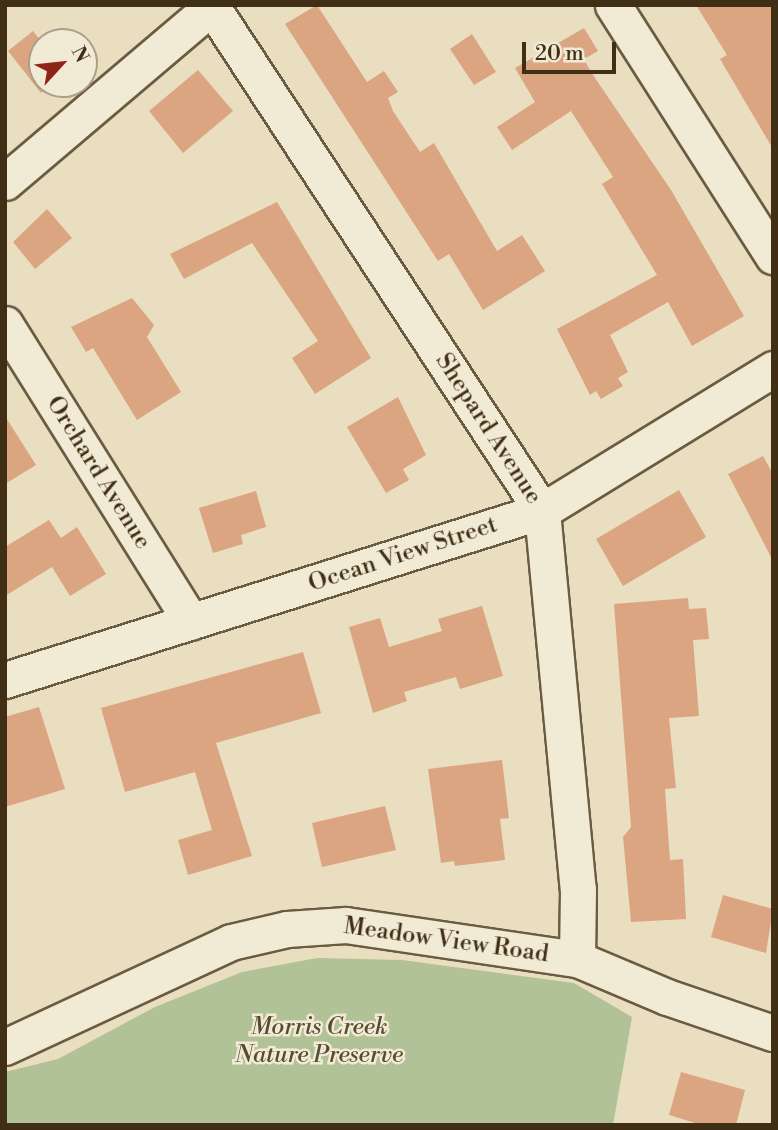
<!DOCTYPE html>
<html>
<head>
<meta charset="utf-8">
<style>
  body { margin:0 }
  #map { position:relative; width:778px; height:1130px; overflow:hidden; background:#e9debf; font-family:"Libre Bodoni",serif }
  div>[style] { position:absolute }
  [style*='--x'] { left:calc(var(--x)*1px); top:calc(var(--y)*1px); width:calc(var(--w)*1px); rotate:calc(var(--a)*1deg) }
  .green>* { inset:0; background:#b1c296 }
  .building>* { inset:0; background:#dba582 }
  .roads { filter:drop-shadow(2px 0 #6b5b40) drop-shadow(-2px 0 #6b5b40) drop-shadow(0 2px #6b5b40) drop-shadow(0 -2px #6b5b40) }
  .street>* { height:35px; margin:-17.5px; padding:0 17.5px; transform-origin:17.5px; border-radius:17.5px; background:#f1ead5 }
  span { translate:-50% -50%; white-space:nowrap; text-align:center; line-height:1.15; -webkit-text-stroke:5px #f1ead5; paint-order:stroke }
  .street-label { font-size:24px; color:#412f15 }
  .park-label { font-size:24px; color:#574c2f; font-style:italic }
  .frame { position:absolute; inset:0; border:7px solid #412f15; pointer-events:none }
  .north { position:absolute; left:28px; top:28px; width:70px; height:70px; box-sizing:border-box; background:#f1ead5; border:2px solid #ab9f88; border-radius:50%; rotate:63deg; font-size:19px; font-weight:700; line-height:28px; text-align:center; color:#412f15 }
  .north::after { content:''; display:block; margin:auto; width:24px; height:32px; background:#8f2418; clip-path:polygon(50% 0,100% 100%,50% 72%,0 100%) }
  .scale { position:absolute; left:522px; top:42px; width:94px; height:32px; box-sizing:border-box; border:4px solid #412f15; border-top:0; padding-left:9px; font-size:21px; line-height:24px; white-space:nowrap; color:#412f15; -webkit-text-stroke:5px #f1ead5; paint-order:stroke }
</style>
</head>
<body>
<div id="map">
  <div class="green">
    <i style="clip-path:polygon(317px 958px,402px 960px,574px 983px,632px 1017px,613px 1125px,5px 1125px,5px 1072px,58px 1059px,155px 1007px,242px 972px)"></i>
  </div>
  <div class="building">
    <i style="clip-path:polygon(317px 5px,367px 82px,384px 71px,398px 92px,388px 98px,393px 111px,420px 152px,434px 143px,497px 251px,522px 235px,545px 271px,483px 310px,449px 254px,438px 261px,285px 24px)"></i>
    <i style="clip-path:polygon(696px 5px,773px 5px,773px 149px,720px 59px,727px 55px)"></i>
    <i style="clip-path:polygon(584px 28px,598px 51px,584px 59px,591px 72px,671px 190px,744px 316px,692px 346px,668px 302px,610px 335px,628px 372px,618px 378px,623px 386px,601px 399px,596px 391px,590px 395px,557px 329px,657px 275px,602px 184px,613px 177px,571px 111px,512px 150px,497px 127px,535px 102px,515px 68px)"></i>
    <i style="clip-path:polygon(33px 31px,42px 42px,42px 84px,52px 84px,41px 93px,8px 51px)"></i>
    <i style="clip-path:polygon(472px 34px,496px 72px,474px 85px,450px 49px)"></i>
    <i style="clip-path:polygon(198px 70px,233px 111px,183px 153px,149px 111px)"></i>
    <i style="clip-path:polygon(277px 202px,371px 358px,315px 394px,292px 358px,318px 341px,252px 243px,184px 279px,170px 254px)"></i>
    <i style="clip-path:polygon(47px 209px,72px 238px,35px 269px,13px 242px)"></i>
    <i style="clip-path:polygon(132px 298px,154px 325px,147px 337px,181px 392px,137px 420px,93px 348px,86px 352px,71px 327px)"></i>
    <i style="clip-path:polygon(398px 397px,426px 455px,403px 469px,409px 480px,386px 493px,347px 427px)"></i>
    <i style="clip-path:polygon(5px 416px,36px 465px,5px 484px)"></i>
    <i style="clip-path:polygon(763px 456px,773px 474px,773px 561px,728px 474px)"></i>
    <i style="clip-path:polygon(679px 490px,706px 537px,623px 586px,596px 539px)"></i>
    <i style="clip-path:polygon(256px 491px,266px 527px,241px 535px,243px 544px,213px 553px,199px 508px)"></i>
    <i style="clip-path:polygon(49px 520px,61px 538px,77px 527px,106px 574px,70px 596px,52px 567px,5px 596px,5px 547px)"></i>
    <i style="clip-path:polygon(688px 598px,689px 609px,706px 608px,709px 639px,693px 640px,699px 716px,669px 718px,676px 788px,665px 789px,670px 860px,683px 859px,686px 919px,631px 922px,623px 837px,631px 827px,614px 604px)"></i>
    <i style="clip-path:polygon(482px 606px,503px 676px,460px 689px,456px 677px,404px 692px,407px 701px,373px 713px,349px 627px,380px 618px,389px 647px,442px 631px,438px 619px)"></i>
    <i style="clip-path:polygon(303px 652px,321px 713px,216px 743px,252px 856px,188px 875px,178px 840px,212px 830px,195px 772px,125px 792px,101px 708px)"></i>
    <i style="clip-path:polygon(39px 707px,65px 789px,5px 807px,5px 717px)"></i>
    <i style="clip-path:polygon(502px 760px,509px 818px,500px 819px,505px 860px,455px 866px,454px 861px,441px 863px,428px 769px)"></i>
    <i style="clip-path:polygon(385px 806px,396px 850px,322px 867px,312px 823px)"></i>
    <i style="clip-path:polygon(723px 895px,773px 909px,766px 953px,711px 937px)"></i>
    <i style="clip-path:polygon(681px 1072px,745px 1090px,736px 1125px,702px 1125px,669px 1115px)"></i>
  </div>
  <div class="roads">
    <div class="street">
      <i style="--x:613;--y:5;--w:298;--a:57.5"></i>
      <i style="--x:212;--y:7;--w:602;--a:56.78"></i>
      <i style="--x:542;--y:511;--w:380;--a:84.6"></i>
      <i style="--x:578;--y:889;--w:70;--a:90.8"></i>
      <i style="--x:5;--y:182;--w:274;--a:-40.3"></i>
      <i style="--x:5;--y:324;--w:351;--a:58"></i>
      <i style="--x:5;--y:680;--w:563;--a:-17.47"></i>
      <i style="--x:542;--y:511;--w:271;--a:-31.6"></i>
      <i style="--x:5;--y:1047;--w:249;--a:-24.9"></i>
      <i style="--x:231;--y:942;--w:57;--a:-13.1"></i>
      <i style="--x:287;--y:929;--w:59;--a:-3.9"></i>
      <i style="--x:346;--y:925;--w:233;--a:8.4"></i>
      <i style="--x:577;--y:959;--w:98;--a:22.9"></i>
      <i style="--x:667;--y:997;--w:112;--a:18.8"></i>
    </div>
  </div>
  <div class="street-label">
    <span style="left:488px;top:429px;rotate:57deg">Shepard Avenue</span>
    <span style="left:98px;top:473px;rotate:58deg">Orchard Avenue</span>
    <span style="left:403px;top:555px;rotate:-18deg">Ocean View Street</span>
    <span style="left:446px;top:941px;rotate:8deg">Meadow View Road</span>
  </div>
  <div class="park-label">
    <span style="left:319px;top:1042px">Morris Creek<br>Nature Preserve</span>
  </div>
  <div class="frame"></div>
  <div class="north">N</div>
  <div class="scale">20 m</div>
</div>
</body>
</html>
